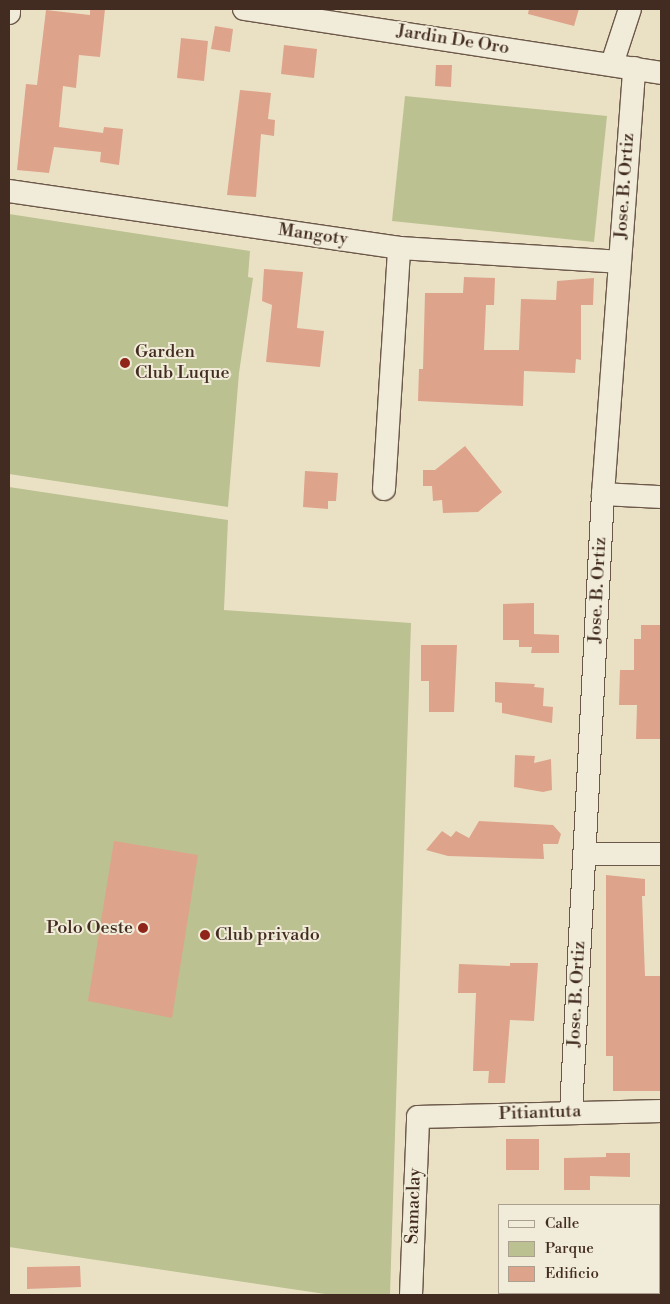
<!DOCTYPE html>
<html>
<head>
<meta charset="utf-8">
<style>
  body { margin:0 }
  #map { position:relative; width:670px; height:1304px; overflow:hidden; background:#eae1c5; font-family:"Libre Bodoni",serif }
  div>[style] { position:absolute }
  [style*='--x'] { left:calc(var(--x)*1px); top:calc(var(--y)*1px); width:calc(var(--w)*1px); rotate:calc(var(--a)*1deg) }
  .green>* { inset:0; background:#bcc191 }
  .building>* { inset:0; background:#dea38b }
  .roads { filter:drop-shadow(1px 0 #6c5849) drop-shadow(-1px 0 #6c5849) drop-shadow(0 1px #6c5849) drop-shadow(0 -1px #6c5849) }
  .minor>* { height:22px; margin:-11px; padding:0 11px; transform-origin:11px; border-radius:11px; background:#f1ecd9 }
  .dots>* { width:14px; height:14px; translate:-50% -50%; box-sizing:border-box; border:2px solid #f1ecd9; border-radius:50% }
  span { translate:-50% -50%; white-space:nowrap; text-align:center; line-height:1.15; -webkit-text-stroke:4px #f1ecd9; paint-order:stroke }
  .street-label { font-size:18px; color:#422b20 }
  .poi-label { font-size:18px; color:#422b20 }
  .left { translate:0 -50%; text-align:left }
  .right { translate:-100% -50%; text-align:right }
  .frame { position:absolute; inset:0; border:10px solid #422b20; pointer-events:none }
  .legend { position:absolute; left:498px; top:1204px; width:162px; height:90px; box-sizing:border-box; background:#f1ecd9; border:1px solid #ab9f8f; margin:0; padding:6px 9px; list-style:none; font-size:15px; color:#422b20 }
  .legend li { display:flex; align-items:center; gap:10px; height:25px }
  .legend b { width:25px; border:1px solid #ab9f8f }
</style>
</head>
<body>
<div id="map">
  <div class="green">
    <i style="clip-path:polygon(405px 96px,607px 116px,594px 242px,392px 221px)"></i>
    <i style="clip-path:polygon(9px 214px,250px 251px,248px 277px,253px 278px,239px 373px,228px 507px,9px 474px)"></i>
    <i style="clip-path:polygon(9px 487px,228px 520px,224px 610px,411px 623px,390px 1295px,332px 1295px,9px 1247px)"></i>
  </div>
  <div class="building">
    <i style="clip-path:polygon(90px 9px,105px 9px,100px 57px,79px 55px,76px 88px,63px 86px,59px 127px,103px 133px,104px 127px,123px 129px,119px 165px,100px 162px,101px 152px,54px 147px,49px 173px,17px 170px,26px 84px,37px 85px,46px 10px,90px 15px)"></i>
    <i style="clip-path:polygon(529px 9px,579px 9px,574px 26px,528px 14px)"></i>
    <i style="clip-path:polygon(215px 26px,233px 29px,230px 52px,211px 49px)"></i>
    <i style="clip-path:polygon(181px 38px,208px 41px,204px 81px,177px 78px)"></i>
    <i style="clip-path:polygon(284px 45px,317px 49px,314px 78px,281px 74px)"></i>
    <i style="clip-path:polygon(436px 65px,452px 65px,451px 87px,435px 86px)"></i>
    <i style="clip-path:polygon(240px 90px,271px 93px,268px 119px,275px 120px,274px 136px,261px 134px,256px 197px,227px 195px)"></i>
    <i style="clip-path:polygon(264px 269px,303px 272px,297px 328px,324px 331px,320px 367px,266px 362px,272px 305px,262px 301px)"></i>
    <i style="clip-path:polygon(464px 277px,495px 278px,494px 305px,486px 305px,484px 350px,519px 350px,521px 299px,556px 300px,557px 281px,594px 278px,593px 305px,581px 305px,581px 360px,576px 359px,575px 373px,524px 371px,523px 406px,418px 401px,419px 369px,423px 369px,425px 293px,463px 293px)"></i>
    <i style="clip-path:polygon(465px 446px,502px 492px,478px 512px,443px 513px,442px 500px,433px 501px,432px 486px,423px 486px,423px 470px,435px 470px)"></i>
    <i style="clip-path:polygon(305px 471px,338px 473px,336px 501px,328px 501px,328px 509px,303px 507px)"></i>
    <i style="clip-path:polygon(534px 603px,534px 634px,559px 635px,559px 653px,531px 653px,532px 647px,519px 647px,519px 640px,503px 640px,503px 604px)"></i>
    <i style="clip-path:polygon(641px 625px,661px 625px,661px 739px,636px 739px,637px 705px,619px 705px,620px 670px,634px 670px,634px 639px,641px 639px)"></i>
    <i style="clip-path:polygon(421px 645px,457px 645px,454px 712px,429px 712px,429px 681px,421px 681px)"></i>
    <i style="clip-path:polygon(495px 682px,535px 684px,534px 687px,544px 688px,543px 706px,553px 707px,552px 723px,502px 713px,502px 703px,495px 702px)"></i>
    <i style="clip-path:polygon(515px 755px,535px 756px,534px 763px,551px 759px,552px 790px,543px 792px,514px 787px)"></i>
    <i style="clip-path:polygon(479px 821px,553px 825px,561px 834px,558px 844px,543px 844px,544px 859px,448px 856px,426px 850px,442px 831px,451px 837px,456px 831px,469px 838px)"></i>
    <i style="clip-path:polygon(114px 841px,198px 855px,172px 1018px,88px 1001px)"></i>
    <i style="clip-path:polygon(606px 875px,645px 879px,645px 896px,642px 896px,645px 976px,661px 976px,661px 1091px,613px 1091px,613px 1056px,606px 1056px)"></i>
    <i style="clip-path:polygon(510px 963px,538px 963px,534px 1021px,510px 1020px,505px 1083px,488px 1083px,489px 1071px,473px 1071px,476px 993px,458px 993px,459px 964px,510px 966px)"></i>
    <i style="clip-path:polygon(506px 1139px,539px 1139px,539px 1170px,506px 1170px)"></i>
    <i style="clip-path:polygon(606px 1153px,630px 1153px,630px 1177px,590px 1176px,590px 1190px,564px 1190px,564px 1158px,606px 1157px)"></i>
    <i style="clip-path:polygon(80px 1266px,81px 1287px,27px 1289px,27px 1267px)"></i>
  </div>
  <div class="roads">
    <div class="minor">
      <i style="--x:244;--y:9;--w:422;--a:8.7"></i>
      <i style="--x:9;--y:13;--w:4;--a:-90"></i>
      <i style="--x:612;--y:64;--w:58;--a:-71.9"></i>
      <i style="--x:9;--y:191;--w:394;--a:8.3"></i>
      <i style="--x:399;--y:248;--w:220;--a:3.6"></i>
      <i style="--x:384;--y:489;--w:241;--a:-86.4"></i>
      <i style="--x:603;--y:494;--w:58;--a:3"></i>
      <i style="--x:584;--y:854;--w:77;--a:0"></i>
      <i style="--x:571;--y:1112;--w:619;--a:-87.04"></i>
      <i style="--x:603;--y:494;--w:427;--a:-85.8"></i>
      <i style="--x:411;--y:1295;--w:178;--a:-87.7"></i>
      <i style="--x:418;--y:1117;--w:243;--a:-1.4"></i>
    </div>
  </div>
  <div class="dots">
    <i style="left:125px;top:363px;background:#8f2418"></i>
    <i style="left:143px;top:928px;background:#8f2418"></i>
    <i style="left:205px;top:935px;background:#8f2418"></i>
  </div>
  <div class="street-label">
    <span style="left:453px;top:40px;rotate:9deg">Jardin De Oro</span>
    <span style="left:625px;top:186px;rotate:-86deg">Jose. B. Ortiz</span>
    <span style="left:313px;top:235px;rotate:8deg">Mangoty</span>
    <span style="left:598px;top:590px;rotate:-87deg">Jose. B. Ortiz</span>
    <span style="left:577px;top:994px;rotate:-87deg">Jose. B. Ortiz</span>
    <span style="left:540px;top:1113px;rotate:-2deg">Pitiantuta</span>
    <span style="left:414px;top:1206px;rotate:-88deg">Samaclay</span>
  </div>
  <div class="poi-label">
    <span class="left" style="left:135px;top:363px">Garden<br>Club Luque</span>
    <span class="right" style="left:133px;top:928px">Polo Oeste</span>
    <span class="left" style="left:215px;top:935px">Club privado</span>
  </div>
  <div class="frame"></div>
  <ul class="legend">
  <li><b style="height:6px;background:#f1ecd9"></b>Calle</li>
  <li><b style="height:14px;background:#bcc191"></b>Parque</li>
  <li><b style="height:14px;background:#dea38b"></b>Edificio</li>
  </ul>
</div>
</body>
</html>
